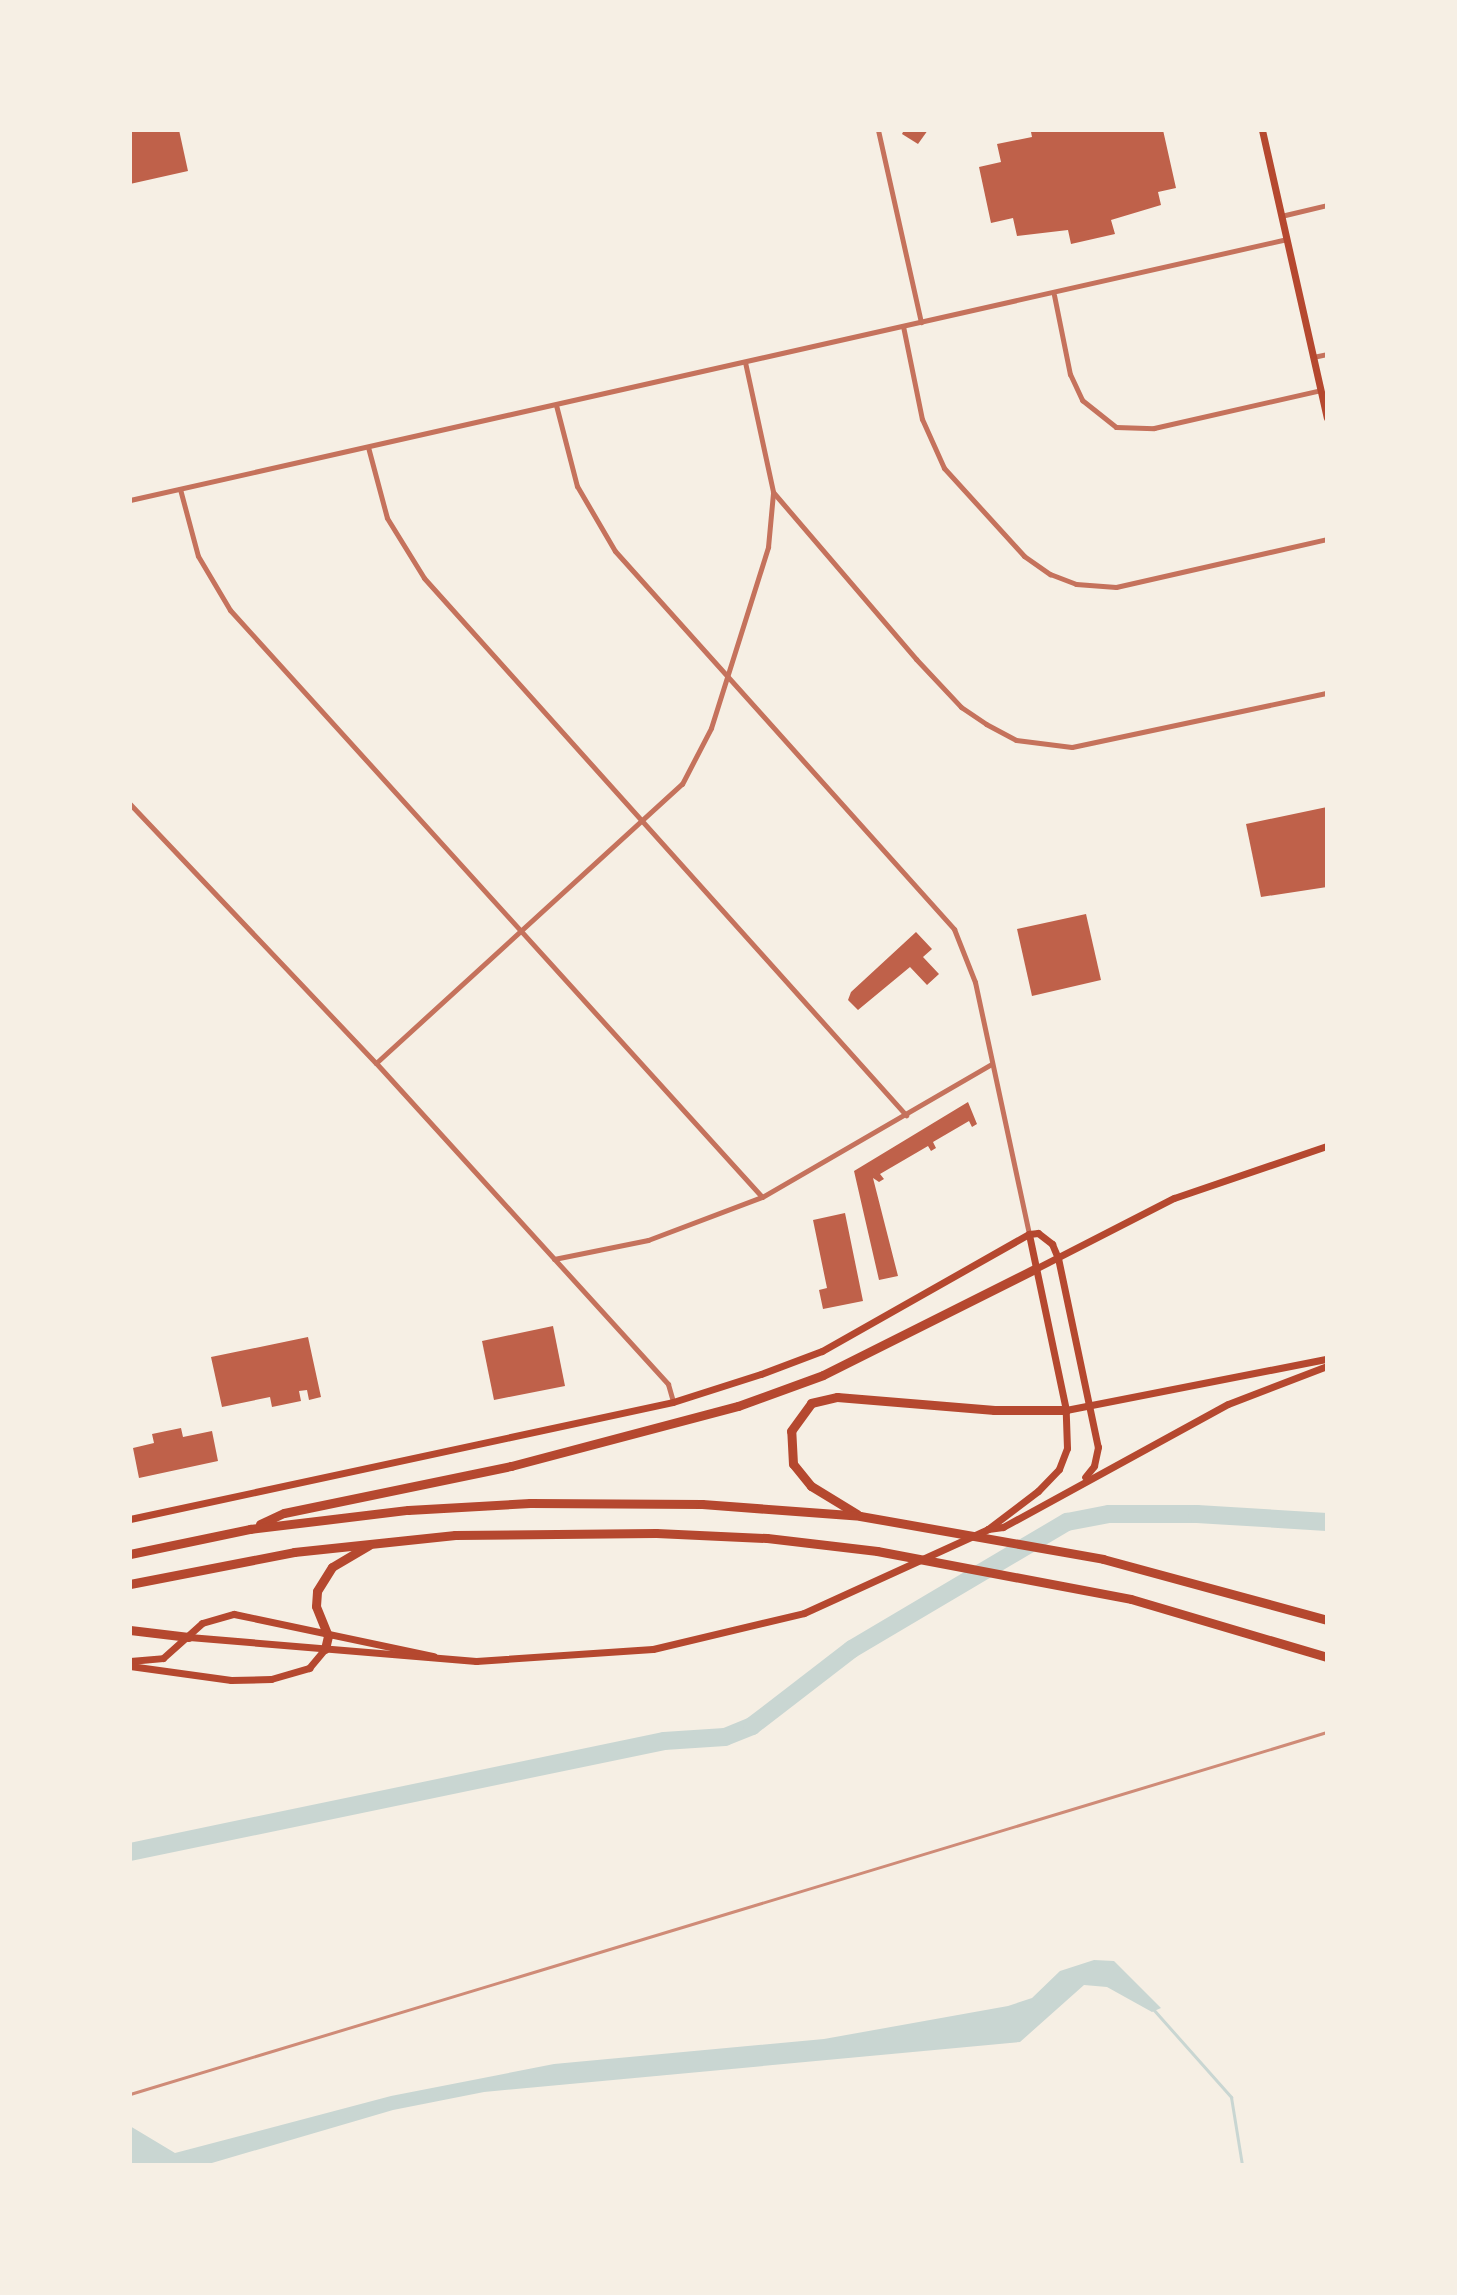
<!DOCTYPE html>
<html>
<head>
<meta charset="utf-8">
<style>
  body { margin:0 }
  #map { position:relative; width:1457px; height:2295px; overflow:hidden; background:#f6efe4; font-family:"Space Grotesk",sans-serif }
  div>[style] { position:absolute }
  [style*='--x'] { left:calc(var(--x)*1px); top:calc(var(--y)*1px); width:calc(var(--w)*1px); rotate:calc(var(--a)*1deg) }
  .water>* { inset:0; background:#c9d6d2 }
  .stream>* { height:3px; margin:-1.5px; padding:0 1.5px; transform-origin:1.5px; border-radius:1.5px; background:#c9d6d2 }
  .river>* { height:18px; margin:-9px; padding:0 9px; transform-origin:9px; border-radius:9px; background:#c9d6d2 }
  .building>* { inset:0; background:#bf614a }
  .minor>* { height:5px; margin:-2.5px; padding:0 2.5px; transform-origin:2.5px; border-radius:2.5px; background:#c5725c }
  .secondary>* { height:7px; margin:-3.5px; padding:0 3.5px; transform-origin:3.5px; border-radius:3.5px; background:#b5482f }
  .motorway>* { height:9px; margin:-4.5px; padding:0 4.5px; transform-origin:4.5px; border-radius:4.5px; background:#b5482f }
  .rail>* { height:3px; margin:-1.5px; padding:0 1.5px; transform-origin:1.5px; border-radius:1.5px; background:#cf8b77 }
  span { translate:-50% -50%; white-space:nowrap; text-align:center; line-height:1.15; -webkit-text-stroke:6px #f6efe4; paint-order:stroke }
  .frame { position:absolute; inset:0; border:132px solid #f6efe4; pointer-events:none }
</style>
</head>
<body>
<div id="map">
  <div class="water">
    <i style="clip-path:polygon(1094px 1960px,1114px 1961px,1161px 2008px,1152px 2012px,1107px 1987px,1084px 1985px,1020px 2042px,484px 2092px,393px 2110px,205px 2165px,130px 2165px,130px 2126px,175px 2153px,391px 2096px,554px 2064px,824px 2039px,1008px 2006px,1032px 1998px,1060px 1971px)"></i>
  </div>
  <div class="stream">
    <i style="--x:1153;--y:2009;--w:118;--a:48.4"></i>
    <i style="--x:1231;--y:2097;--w:69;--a:80.8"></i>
  </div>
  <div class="river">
    <i style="--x:130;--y:1852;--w:545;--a:-11.74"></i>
    <i style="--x:664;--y:1741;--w:61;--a:-3.8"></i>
    <i style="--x:725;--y:1737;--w:29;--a:-22"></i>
    <i style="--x:752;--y:1726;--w:126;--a:-37.6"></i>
    <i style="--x:852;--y:1649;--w:250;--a:-30.6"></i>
    <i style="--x:1067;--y:1522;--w:43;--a:-10.8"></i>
    <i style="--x:1109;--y:1514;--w:88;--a:0"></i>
    <i style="--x:1197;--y:1514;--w:130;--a:3.5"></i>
  </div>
  <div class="building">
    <i style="clip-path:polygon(130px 130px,179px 130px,188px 171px,130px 184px)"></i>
    <i style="clip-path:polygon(904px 130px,928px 130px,918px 144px,902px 134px)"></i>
    <i style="clip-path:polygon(1038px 130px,1163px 130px,1176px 188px,1158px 192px,1161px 205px,1111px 220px,1115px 234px,1071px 244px,1068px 230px,1017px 236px,1013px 218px,991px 223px,979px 167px,1001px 162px,997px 144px,1032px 137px,1031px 132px)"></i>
    <i style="clip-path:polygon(1327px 807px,1327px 887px,1261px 897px,1246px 824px)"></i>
    <i style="clip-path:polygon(1086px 914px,1101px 980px,1032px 996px,1017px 929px)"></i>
    <i style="clip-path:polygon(916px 932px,932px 949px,923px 957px,939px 974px,927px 985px,910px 967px,858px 1010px,848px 1000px,851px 992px)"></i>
    <i style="clip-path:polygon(968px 1102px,977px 1124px,972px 1127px,969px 1121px,933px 1142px,936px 1148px,931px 1151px,928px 1146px,880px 1174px,884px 1179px,879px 1182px,873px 1178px,898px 1276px,879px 1280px,854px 1171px)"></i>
    <i style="clip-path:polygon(845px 1213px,863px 1301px,823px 1309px,819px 1290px,827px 1288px,813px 1220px)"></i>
    <i style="clip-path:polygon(553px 1326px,565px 1386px,494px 1400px,482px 1341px)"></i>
    <i style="clip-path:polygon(308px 1337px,321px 1397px,309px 1400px,307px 1390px,299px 1391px,301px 1401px,272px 1407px,270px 1397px,222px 1407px,211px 1357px)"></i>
    <i style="clip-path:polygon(181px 1428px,183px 1437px,212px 1431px,218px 1461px,139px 1478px,133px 1448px,154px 1443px,152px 1434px)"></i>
  </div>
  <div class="minor">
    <i style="--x:878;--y:130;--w:197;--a:77.4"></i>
    <i style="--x:1281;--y:216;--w:47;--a:-13.4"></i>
    <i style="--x:1054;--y:295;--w:81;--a:78.6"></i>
    <i style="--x:1070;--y:374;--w:29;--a:65"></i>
    <i style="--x:1082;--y:400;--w:43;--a:38.5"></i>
    <i style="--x:1116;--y:427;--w:38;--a:2"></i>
    <i style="--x:1154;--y:428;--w:171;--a:-12.8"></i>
    <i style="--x:903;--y:326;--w:95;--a:78.5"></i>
    <i style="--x:922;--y:419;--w:54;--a:65.8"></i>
    <i style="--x:944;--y:468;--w:119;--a:47.7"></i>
    <i style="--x:1024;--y:556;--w:32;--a:35"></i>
    <i style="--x:1050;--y:574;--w:28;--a:21"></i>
    <i style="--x:1076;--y:584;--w:40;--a:4.3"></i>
    <i style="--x:1116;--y:587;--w:216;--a:-12.8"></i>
    <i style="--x:1313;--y:357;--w:14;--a:-12"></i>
    <i style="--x:745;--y:362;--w:133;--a:77.8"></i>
    <i style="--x:773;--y:492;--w:220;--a:49.4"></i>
    <i style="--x:916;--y:659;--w:66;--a:46.8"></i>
    <i style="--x:961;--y:707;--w:30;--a:34"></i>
    <i style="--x:986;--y:724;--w:34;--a:28"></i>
    <i style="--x:1016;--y:740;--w:56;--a:7.1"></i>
    <i style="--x:1072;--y:747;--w:261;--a:-12"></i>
    <i style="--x:556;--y:405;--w:84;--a:75.5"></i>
    <i style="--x:577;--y:486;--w:75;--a:59.7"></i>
    <i style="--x:615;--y:551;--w:508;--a:48.11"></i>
    <i style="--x:954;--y:929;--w:57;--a:68.4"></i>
    <i style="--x:975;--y:982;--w:258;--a:77.9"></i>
    <i style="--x:368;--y:447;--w:73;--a:75"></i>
    <i style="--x:387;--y:518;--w:70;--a:58.3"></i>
    <i style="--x:424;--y:578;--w:722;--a:48.09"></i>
    <i style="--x:180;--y:489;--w:69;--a:75"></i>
    <i style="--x:198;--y:556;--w:63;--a:59.3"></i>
    <i style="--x:230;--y:610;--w:792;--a:47.81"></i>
    <i style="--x:130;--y:500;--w:1186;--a:-12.71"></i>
    <i style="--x:130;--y:804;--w:357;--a:46.5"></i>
    <i style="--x:376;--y:1063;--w:434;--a:47.7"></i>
    <i style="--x:668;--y:1384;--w:19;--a:74"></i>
    <i style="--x:376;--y:1063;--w:414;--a:-42.4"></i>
    <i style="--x:682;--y:784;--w:63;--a:-62.6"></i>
    <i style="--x:711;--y:728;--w:190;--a:-72.5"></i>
    <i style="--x:768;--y:547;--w:54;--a:-84.7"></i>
    <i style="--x:554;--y:1259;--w:96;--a:-11.4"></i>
    <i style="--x:648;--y:1240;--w:122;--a:-20.7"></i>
    <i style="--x:762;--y:1197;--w:265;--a:-30.1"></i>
  </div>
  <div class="secondary">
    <i style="--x:1262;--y:130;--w:295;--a:77.3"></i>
    <i style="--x:1029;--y:1234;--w:9;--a:-6"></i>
    <i style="--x:1038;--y:1233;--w:18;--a:38"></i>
    <i style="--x:1052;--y:1244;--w:15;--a:67"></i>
    <i style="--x:1058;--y:1258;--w:193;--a:78.1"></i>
    <i style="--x:1098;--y:1447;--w:19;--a:102"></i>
    <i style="--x:1094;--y:1466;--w:14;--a:129"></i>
    <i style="--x:1035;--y:1269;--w:156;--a:-27.1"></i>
    <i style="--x:1174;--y:1198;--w:162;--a:-18.8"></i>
    <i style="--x:1066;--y:1410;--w:266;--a:-11.1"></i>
    <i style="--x:130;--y:1519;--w:555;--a:-12.16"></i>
    <i style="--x:673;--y:1402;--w:92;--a:-17.7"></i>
    <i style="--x:761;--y:1374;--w:65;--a:-20.7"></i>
    <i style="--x:822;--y:1351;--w:238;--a:-29.5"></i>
    <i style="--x:988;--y:1529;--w:63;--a:-37.2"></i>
    <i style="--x:1038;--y:1491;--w:30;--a:-46"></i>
    <i style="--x:1059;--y:1469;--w:22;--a:-69"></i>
    <i style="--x:1067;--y:1448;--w:38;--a:-92"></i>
    <i style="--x:1066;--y:1410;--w:180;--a:-101.9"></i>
    <i style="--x:189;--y:1637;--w:288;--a:4.8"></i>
    <i style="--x:476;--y:1661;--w:177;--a:-3.9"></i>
    <i style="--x:653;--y:1649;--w:155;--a:-13.4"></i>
    <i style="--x:804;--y:1613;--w:202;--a:-24.5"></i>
    <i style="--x:988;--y:1529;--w:15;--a:-8"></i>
    <i style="--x:1003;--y:1527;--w:256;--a:-28.7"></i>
    <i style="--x:1228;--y:1404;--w:106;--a:-21"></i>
    <i style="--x:130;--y:1661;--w:33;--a:-5"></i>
    <i style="--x:163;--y:1658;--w:52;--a:-41.9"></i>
    <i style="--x:202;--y:1623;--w:33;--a:-16"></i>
    <i style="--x:234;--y:1614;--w:204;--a:11.9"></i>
    <i style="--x:130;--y:1666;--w:102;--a:7.9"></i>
    <i style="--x:231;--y:1680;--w:40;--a:-1.4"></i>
    <i style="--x:271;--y:1679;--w:40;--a:-16"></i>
    <i style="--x:309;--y:1668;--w:25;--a:-50"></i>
  </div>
  <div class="motorway">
    <i style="--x:857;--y:1514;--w:54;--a:-148.7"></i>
    <i style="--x:811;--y:1486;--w:28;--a:-129"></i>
    <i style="--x:793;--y:1464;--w:33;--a:-93"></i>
    <i style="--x:791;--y:1431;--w:34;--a:-54"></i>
    <i style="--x:811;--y:1403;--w:27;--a:-13"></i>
    <i style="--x:837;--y:1397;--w:158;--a:4.7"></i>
    <i style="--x:994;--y:1410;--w:72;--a:0"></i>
    <i style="--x:260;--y:1524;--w:26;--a:-25"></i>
    <i style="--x:284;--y:1513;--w:232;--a:-11.7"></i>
    <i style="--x:511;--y:1466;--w:235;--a:-14.8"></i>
    <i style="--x:738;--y:1406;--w:90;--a:-20"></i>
    <i style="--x:823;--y:1375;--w:237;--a:-26.6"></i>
    <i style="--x:130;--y:1554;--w:123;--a:-11.8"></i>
    <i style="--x:250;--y:1529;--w:159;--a:-6.9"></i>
    <i style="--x:408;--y:1510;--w:122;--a:-3.3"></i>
    <i style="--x:530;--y:1503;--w:172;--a:0.3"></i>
    <i style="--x:702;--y:1504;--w:158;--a:4.3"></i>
    <i style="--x:860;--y:1516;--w:247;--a:10"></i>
    <i style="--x:1103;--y:1559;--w:232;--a:15.2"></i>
    <i style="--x:130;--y:1584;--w:167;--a:-11"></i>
    <i style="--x:294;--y:1552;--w:162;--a:-6"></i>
    <i style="--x:455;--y:1535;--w:201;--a:-0.6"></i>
    <i style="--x:656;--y:1533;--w:111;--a:2.6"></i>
    <i style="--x:767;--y:1538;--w:111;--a:6.7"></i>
    <i style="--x:877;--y:1551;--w:258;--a:10.7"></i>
    <i style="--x:1131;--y:1599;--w:204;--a:16.5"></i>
    <i style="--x:130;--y:1630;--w:59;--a:6.8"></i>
    <i style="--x:325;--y:1649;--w:13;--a:-77"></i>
    <i style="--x:328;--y:1636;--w:32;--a:-112"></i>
    <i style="--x:316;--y:1606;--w:15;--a:-86"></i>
    <i style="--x:317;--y:1591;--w:28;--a:-58"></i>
    <i style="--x:332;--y:1567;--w:43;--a:-30.7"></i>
  </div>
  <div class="rail">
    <i style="--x:130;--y:2094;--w:1251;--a:-16.83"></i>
  </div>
  <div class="frame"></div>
</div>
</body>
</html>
